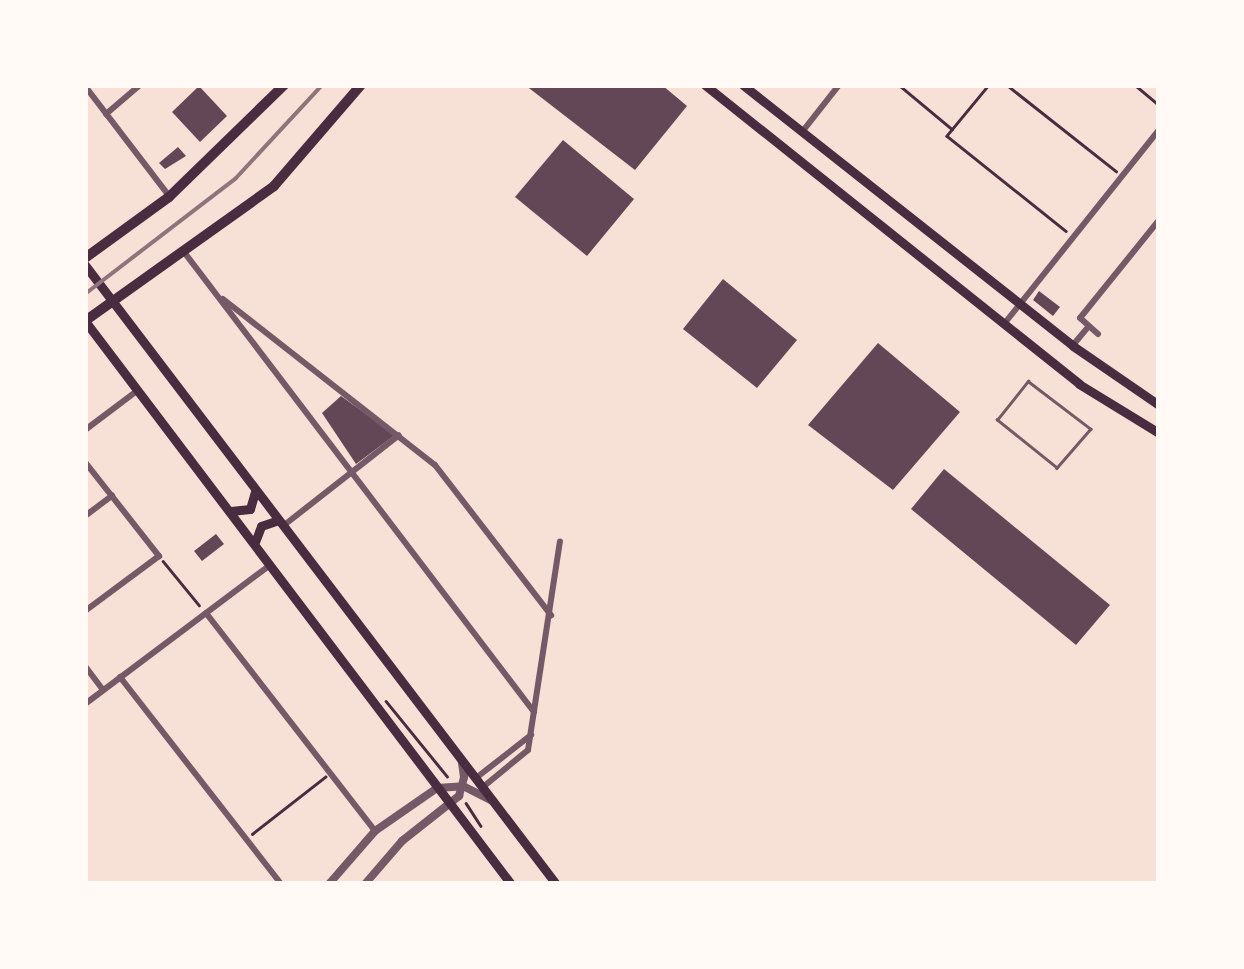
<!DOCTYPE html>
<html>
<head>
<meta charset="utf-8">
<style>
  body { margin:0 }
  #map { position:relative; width:1244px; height:969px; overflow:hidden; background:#f7e1d7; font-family:"Titillium Web",sans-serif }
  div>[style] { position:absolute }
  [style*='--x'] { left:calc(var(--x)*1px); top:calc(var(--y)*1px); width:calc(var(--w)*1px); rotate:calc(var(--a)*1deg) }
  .building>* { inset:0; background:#644757 }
  .path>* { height:2.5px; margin:-1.25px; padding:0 1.25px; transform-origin:1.25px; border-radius:1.25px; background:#4a2c40 }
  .service>* { height:2.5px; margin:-1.25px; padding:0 1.25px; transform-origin:1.25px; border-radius:1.25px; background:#755966 }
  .minor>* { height:6px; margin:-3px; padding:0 3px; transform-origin:3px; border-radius:3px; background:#755966 }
  .tertiary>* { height:8px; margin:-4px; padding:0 4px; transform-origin:4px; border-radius:4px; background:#755966 }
  .secondary>* { height:9px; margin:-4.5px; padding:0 4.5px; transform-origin:4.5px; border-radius:4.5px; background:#4a2c40 }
  .primary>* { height:10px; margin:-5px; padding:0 5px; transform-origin:5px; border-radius:5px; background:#4a2c40 }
  .rail>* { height:4px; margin:-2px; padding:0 2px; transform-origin:2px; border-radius:2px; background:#8f747c }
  span { translate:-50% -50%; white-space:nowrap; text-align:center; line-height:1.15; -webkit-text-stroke:9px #fffaf5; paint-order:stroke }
  .frame { position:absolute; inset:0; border:88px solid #fffaf5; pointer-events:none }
</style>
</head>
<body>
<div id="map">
  <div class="building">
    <i style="clip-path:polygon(525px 85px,662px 85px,687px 106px,635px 170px)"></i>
    <i style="clip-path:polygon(199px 86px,227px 116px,200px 142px,172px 112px)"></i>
    <i style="clip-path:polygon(563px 140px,634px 199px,587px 256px,515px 197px)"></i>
    <i style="clip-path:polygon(178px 147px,186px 156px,165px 169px,159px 163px)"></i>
    <i style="clip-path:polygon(723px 279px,797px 340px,757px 388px,683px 329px)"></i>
    <i style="clip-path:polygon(1039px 291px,1060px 307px,1053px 316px,1033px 300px)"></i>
    <i style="clip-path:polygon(878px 343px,960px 412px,893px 490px,808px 425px)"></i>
    <i style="clip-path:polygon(341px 396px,395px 435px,356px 464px,322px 413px)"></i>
    <i style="clip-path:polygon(944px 469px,1110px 605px,1076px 645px,911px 509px)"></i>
    <i style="clip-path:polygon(216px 534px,224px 544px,202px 561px,194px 551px)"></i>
  </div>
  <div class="path">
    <i style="--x:899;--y:85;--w:69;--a:39.7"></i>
    <i style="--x:989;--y:85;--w:66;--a:129.5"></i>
    <i style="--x:947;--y:136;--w:152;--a:38.6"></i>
    <i style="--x:1007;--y:85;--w:139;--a:38.3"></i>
    <i style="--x:1135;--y:85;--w:31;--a:40"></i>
    <i style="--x:163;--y:561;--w:57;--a:50.7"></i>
    <i style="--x:386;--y:701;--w:97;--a:50.9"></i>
    <i style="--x:466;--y:803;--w:27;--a:57"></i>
    <i style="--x:252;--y:834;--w:93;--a:-38"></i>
  </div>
  <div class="service">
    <i style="--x:1028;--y:381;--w:79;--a:37.3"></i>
    <i style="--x:1091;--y:429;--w:52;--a:131.1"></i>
    <i style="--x:1057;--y:468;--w:77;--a:-141.3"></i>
    <i style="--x:997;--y:420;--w:50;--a:-51.5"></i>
  </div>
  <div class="minor">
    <i style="--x:85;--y:86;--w:138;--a:52.6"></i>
    <i style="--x:106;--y:114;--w:45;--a:-40.5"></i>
    <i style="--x:802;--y:132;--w:60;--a:-51.8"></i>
    <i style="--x:184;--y:252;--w:578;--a:52.73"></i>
    <i style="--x:223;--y:299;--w:269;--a:38.1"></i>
    <i style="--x:435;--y:465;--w:190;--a:52.3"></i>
    <i style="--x:1004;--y:324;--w:248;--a:-51.4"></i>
    <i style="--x:1098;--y:334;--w:24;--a:-138"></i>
    <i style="--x:1080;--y:318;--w:126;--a:-51.1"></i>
    <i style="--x:1073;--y:345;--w:23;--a:-50"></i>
    <i style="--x:85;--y:430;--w:65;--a:-36.9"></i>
    <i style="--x:85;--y:462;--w:120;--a:51.8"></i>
    <i style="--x:159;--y:556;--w:92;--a:143.4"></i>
    <i style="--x:85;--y:516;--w:34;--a:-37"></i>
    <i style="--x:283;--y:526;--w:147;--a:-38.1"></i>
    <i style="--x:206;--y:613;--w:276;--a:52.2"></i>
    <i style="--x:85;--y:666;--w:30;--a:53"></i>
    <i style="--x:120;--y:677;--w:262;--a:52.1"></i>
    <i style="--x:85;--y:704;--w:231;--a:-36.9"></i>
    <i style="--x:476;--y:778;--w:70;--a:-38"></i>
    <i style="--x:483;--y:787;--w:58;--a:-39.4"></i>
    <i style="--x:528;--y:750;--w:211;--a:-81.3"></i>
  </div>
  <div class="tertiary">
    <i style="--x:329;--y:884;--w:70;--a:-49"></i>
    <i style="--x:375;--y:831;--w:75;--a:-34.7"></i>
    <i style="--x:437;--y:788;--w:26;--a:-4"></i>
    <i style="--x:463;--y:786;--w:34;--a:27"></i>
    <i style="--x:365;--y:884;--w:57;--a:-49.3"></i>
    <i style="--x:402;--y:841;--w:73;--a:-38.3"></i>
    <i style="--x:459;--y:796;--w:20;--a:-75"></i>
    <i style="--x:464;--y:777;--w:15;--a:-98"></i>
  </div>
  <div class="secondary">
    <i style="--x:705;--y:85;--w:479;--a:38.6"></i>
    <i style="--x:1079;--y:384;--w:94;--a:31.5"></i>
    <i style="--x:743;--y:85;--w:421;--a:38.3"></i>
    <i style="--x:1073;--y:346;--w:104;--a:34.5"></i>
    <i style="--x:85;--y:265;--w:778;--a:52.73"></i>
    <i style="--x:85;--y:321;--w:706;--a:52.89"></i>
    <i style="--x:231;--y:511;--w:19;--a:-6"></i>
    <i style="--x:250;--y:509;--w:18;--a:-74"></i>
    <i style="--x:255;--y:542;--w:17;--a:-69"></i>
    <i style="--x:261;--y:526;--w:18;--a:-19"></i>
  </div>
  <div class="primary">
    <i style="--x:85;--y:258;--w:104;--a:-36"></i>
    <i style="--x:169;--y:197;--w:161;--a:-44.2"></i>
    <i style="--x:85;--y:321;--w:232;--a:-35.5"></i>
    <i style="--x:274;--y:186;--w:133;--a:-49.3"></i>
  </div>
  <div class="rail">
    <i style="--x:85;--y:294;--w:190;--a:-37.5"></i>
    <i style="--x:236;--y:178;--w:127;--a:-47.2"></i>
  </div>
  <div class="frame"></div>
</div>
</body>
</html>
